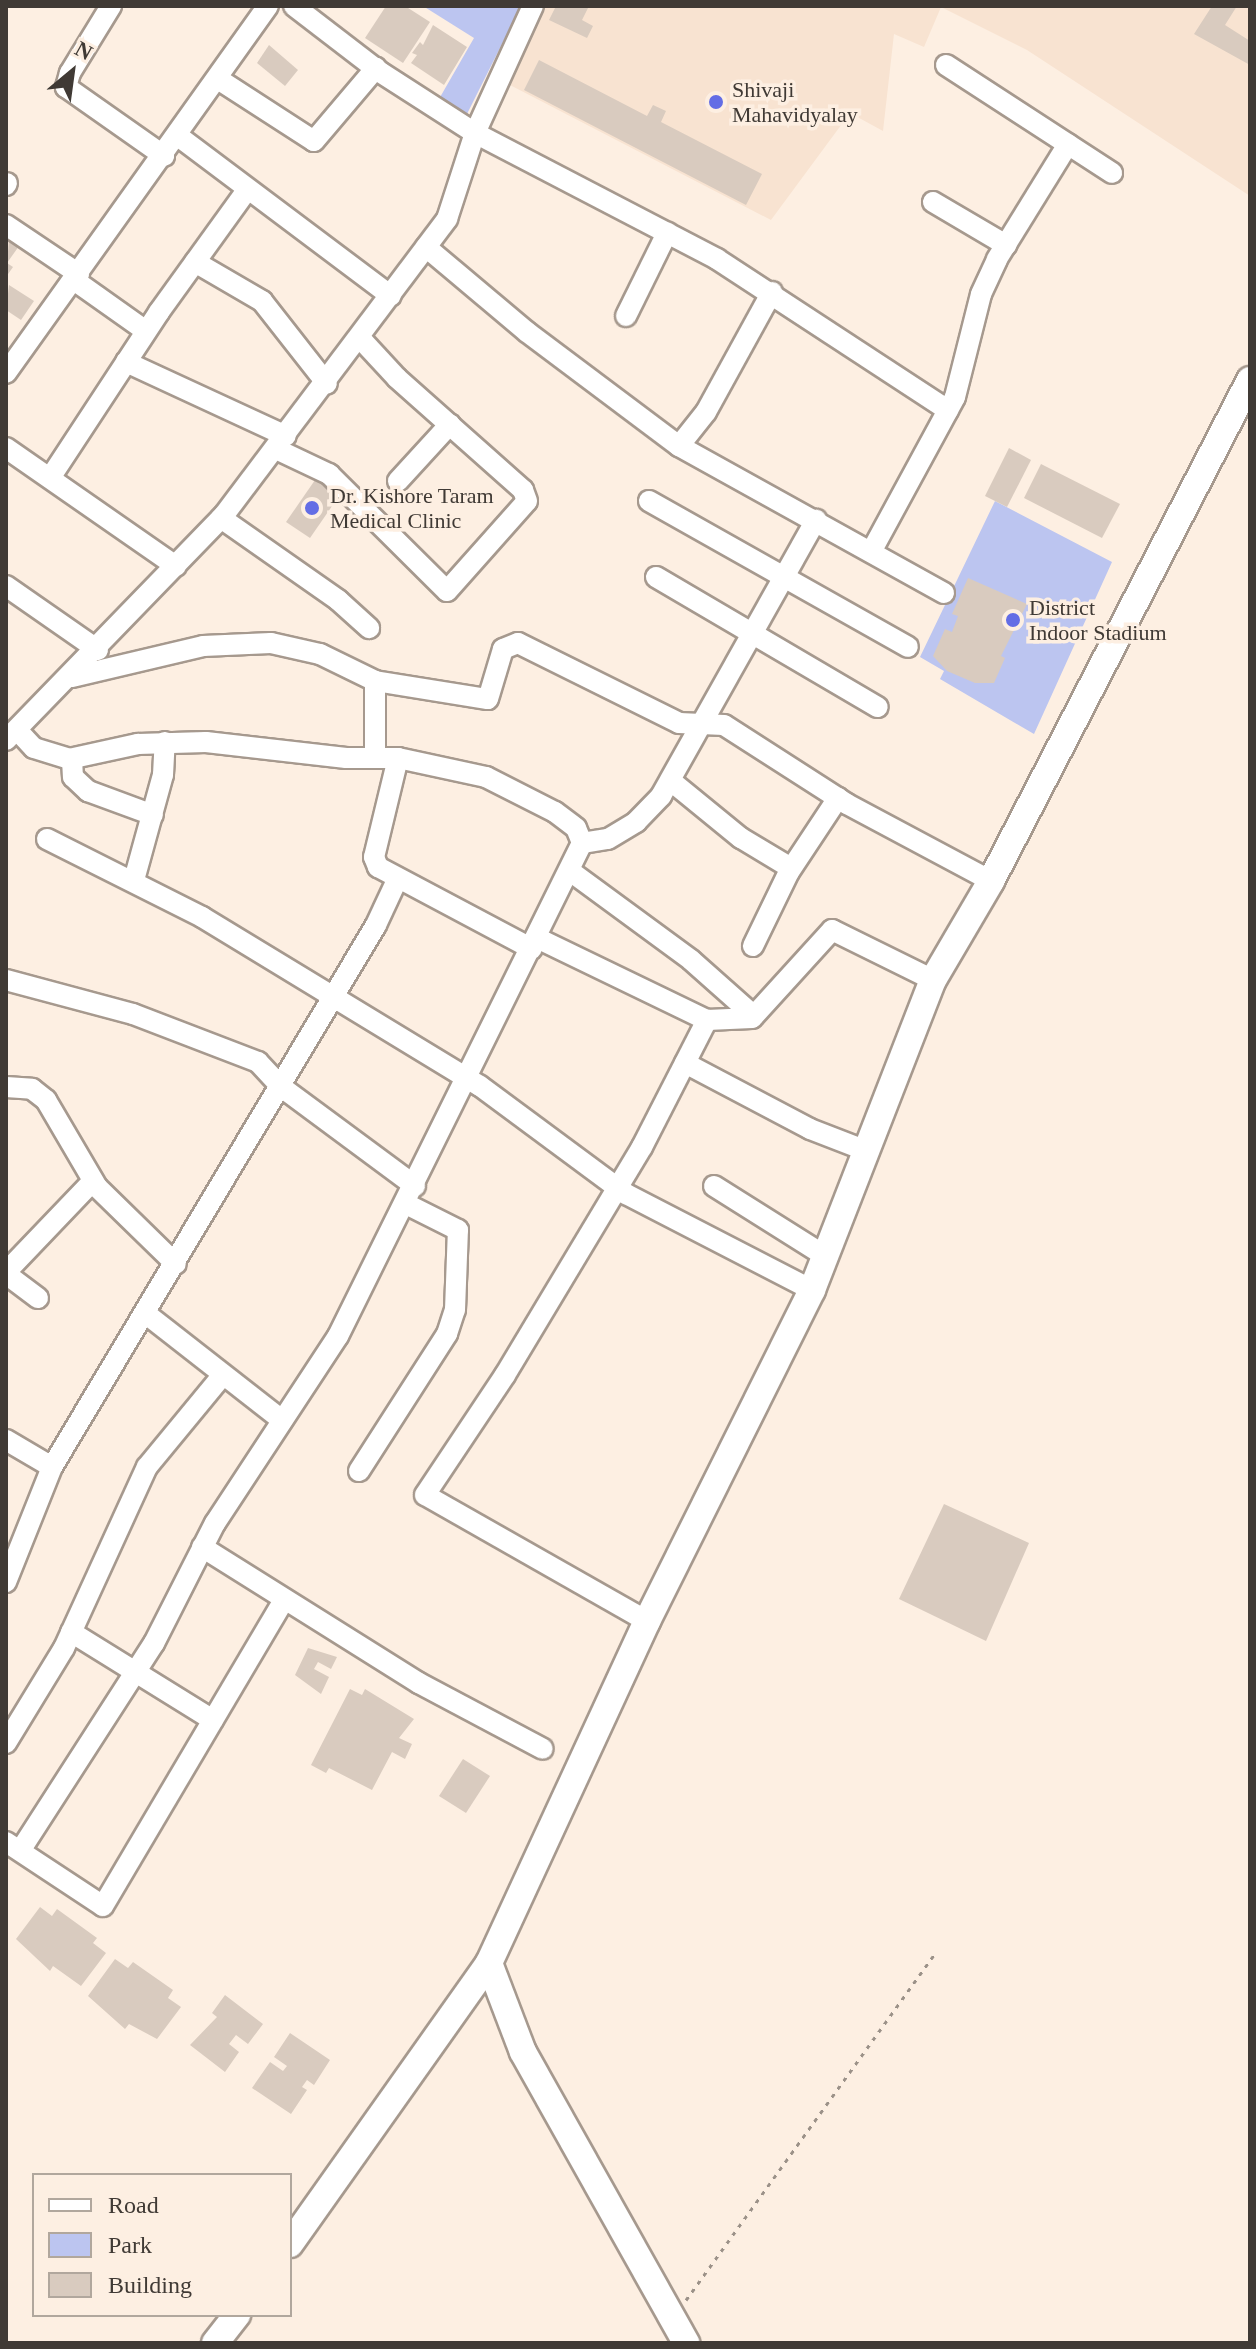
<!DOCTYPE html>
<html>
<head>
<meta charset="utf-8">
<style>
  body { margin:0 }
  #map { position:relative; width:1256px; height:2349px; overflow:hidden; background:#fdefe2; font-family:Georgia,serif }
  div>[style] { position:absolute }
  [style*='--x'] { left:calc(var(--x)*1px); top:calc(var(--y)*1px); width:calc(var(--w)*1px); rotate:calc(var(--a)*1deg) }
  .built>* { inset:0; background:#f8e3d1 }
  .green>* { inset:0; background:#bcc5f0 }
  .building>* { inset:0; background:#d9cbbf }
  .path>* { height:3px; margin-top:-1.5px; transform-origin:0; background:repeating-linear-gradient(90deg,#9b9188 0 4px,transparent 0 10px) }
  .roads { filter:drop-shadow(2px 0 #a6998e) drop-shadow(-2px 0 #a6998e) drop-shadow(0 2px #a6998e) drop-shadow(0 -2px #a6998e) }
  .minor>* { height:20px; margin:-10px; padding:0 10px; transform-origin:10px; border-radius:10px; background:#fff }
  .major>* { height:26px; margin:-13px; padding:0 13px; transform-origin:13px; border-radius:13px; background:#fff }
  .dots>* { width:22px; height:22px; translate:-50% -50%; box-sizing:border-box; border:4px solid #fdefe2; border-radius:50% }
  span { translate:-50% -50%; white-space:nowrap; text-align:center; line-height:1.15; -webkit-text-stroke:7px #fdefe2; paint-order:stroke }
  .poi-label { font-size:22px; color:#403a35 }
  .left { translate:0 -50%; text-align:left }
  .frame { position:absolute; inset:0; border:8px solid #403a35; pointer-events:none }
  .legend { position:absolute; left:32px; top:2173px; width:260px; height:144px; box-sizing:border-box; background:#fdefe2; border:2px solid #b1a79d; margin:0; padding:10px 14px; list-style:none; font-size:24px; color:#403a35 }
  .legend li { display:flex; align-items:center; gap:16px; height:40px }
  .legend b { width:40px; border:2px solid #b1a79d }
  .north { position:absolute; left:32px; top:32px; width:80px; height:80px; -webkit-text-stroke:6px #fdefe2; paint-order:stroke; rotate:29deg; font-size:22px; font-weight:700; line-height:32px; text-align:center; color:#403a35 }
  .north::after { content:''; display:block; margin:auto; width:28px; height:36px; background:#403a35; clip-path:polygon(50% 0,100% 100%,50% 72%,0 100%) }
</style>
</head>
<body>
<div id="map">
  <div class="built">
    <i style="clip-path:polygon(546px 6px,1250px 6px,1250px 196px,1027px 50px,941px 7px,924px 47px,894px 34px,883px 131px,850px 113px,771px 220px,508px 84px)"></i>
  </div>
  <div class="green">
    <i style="clip-path:polygon(423px 6px,521px 6px,467px 114px,439px 99px,474px 38px)"></i>
    <i style="clip-path:polygon(995px 501px,1112px 562px,1034px 734px,940px 679px,944px 671px,920px 657px)"></i>
  </div>
  <div class="building">
    <i style="clip-path:polygon(386px 6px,405px 6px,430px 22px,403px 63px,365px 38px)"></i>
    <i style="clip-path:polygon(556px 6px,589px 6px,582px 20px,593px 26px,587px 38px,549px 20px)"></i>
    <i style="clip-path:polygon(1212px 6px,1237px 6px,1225px 25px,1250px 41px,1250px 65px,1194px 34px)"></i>
    <i style="clip-path:polygon(433px 25px,467px 47px,444px 85px,411px 63px,417px 55px,412px 53px,420px 42px,423px 45px)"></i>
    <i style="clip-path:polygon(269px 45px,298px 70px,285px 86px,257px 63px)"></i>
    <i style="clip-path:polygon(539px 60px,647px 116px,653px 105px,666px 111px,661px 122px,762px 174px,746px 205px,524px 90px)"></i>
    <i style="clip-path:polygon(9px 239px,19px 246px,7px 263px,13px 267px,6px 277px)"></i>
    <i style="clip-path:polygon(9px 285px,34px 301px,21px 320px,6px 310px)"></i>
    <i style="clip-path:polygon(1009px 448px,1031px 460px,1007px 507px,985px 496px)"></i>
    <i style="clip-path:polygon(1041px 464px,1120px 504px,1102px 538px,1024px 498px)"></i>
    <i style="clip-path:polygon(315px 480px,339px 496px,310px 538px,286px 522px)"></i>
    <i style="clip-path:polygon(968px 578px,1027px 604px,1001px 656px,1005px 658px,994px 683px,975px 683px,947px 671px,933px 656px,945px 629px,952px 632px,958px 616px,952px 614px)"></i>
    <i style="clip-path:polygon(944px 1504px,1029px 1543px,986px 1641px,899px 1599px)"></i>
    <i style="clip-path:polygon(308px 1648px,337px 1657px,331px 1669px,318px 1662px,314px 1669px,329px 1677px,321px 1694px,295px 1675px)"></i>
    <i style="clip-path:polygon(350px 1689px,362px 1695px,365px 1689px,414px 1719px,399px 1738px,412px 1744px,405px 1759px,392px 1752px,372px 1790px,329px 1768px,326px 1773px,311px 1765px)"></i>
    <i style="clip-path:polygon(463px 1759px,490px 1776px,466px 1813px,439px 1796px)"></i>
    <i style="clip-path:polygon(40px 1907px,52px 1916px,57px 1909px,97px 1938px,93px 1943px,106px 1953px,81px 1986px,53px 1966px,50px 1971px,16px 1939px)"></i>
    <i style="clip-path:polygon(115px 1959px,128px 1968px,133px 1962px,173px 1990px,168px 1998px,181px 2007px,157px 2039px,129px 2024px,125px 2029px,88px 1996px)"></i>
    <i style="clip-path:polygon(225px 1995px,263px 2024px,248px 2044px,236px 2035px,229px 2044px,239px 2052px,225px 2072px,190px 2045px,217px 2017px,212px 2013px)"></i>
    <i style="clip-path:polygon(290px 2033px,330px 2060px,314px 2085px,307px 2080px,302px 2087px,307px 2090px,291px 2114px,252px 2088px,270px 2062px,283px 2071px,287px 2066px,274px 2057px)"></i>
  </div>
  <div class="path">
    <i style="--x:686;--y:2300;--w:428;--a:-54.3"></i>
  </div>
  <div class="roads">
    <div class="minor">
      <i style="--x:111;--y:6;--w:79;--a:121.5"></i>
      <i style="--x:70;--y:73;--w:15;--a:106"></i>
      <i style="--x:66;--y:87;--w:120;--a:35.1"></i>
      <i style="--x:294;--y:6;--w:108;--a:37.5"></i>
      <i style="--x:380;--y:72;--w:113;--a:32.7"></i>
      <i style="--x:475;--y:133;--w:273;--a:27.5"></i>
      <i style="--x:717;--y:259;--w:276;--a:33.2"></i>
      <i style="--x:946;--y:65;--w:198;--a:33"></i>
      <i style="--x:218;--y:79;--w:114;--a:32.9"></i>
      <i style="--x:314;--y:141;--w:96;--a:-49.7"></i>
      <i style="--x:178;--y:136;--w:266;--a:36.9"></i>
      <i style="--x:6;--y:185;--w:2;--a:-63"></i>
      <i style="--x:933;--y:202;--w:85;--a:30.5"></i>
      <i style="--x:6;--y:225;--w:88;--a:33.9"></i>
      <i style="--x:426;--y:247;--w:132;--a:40.1"></i>
      <i style="--x:527;--y:332;--w:190;--a:36.9"></i>
      <i style="--x:679;--y:446;--w:303;--a:29"></i>
      <i style="--x:195;--y:262;--w:78;--a:30.2"></i>
      <i style="--x:262;--y:301;--w:105;--a:51.9"></i>
      <i style="--x:74;--y:280;--w:88;--a:35.3"></i>
      <i style="--x:626;--y:316;--w:93;--a:-63.7"></i>
      <i style="--x:126;--y:362;--w:176;--a:24.8"></i>
      <i style="--x:6;--y:373;--w:451;--a:-54.5"></i>
      <i style="--x:679;--y:446;--w:43;--a:-51.5"></i>
      <i style="--x:706;--y:412;--w:137;--a:-61.2"></i>
      <i style="--x:6;--y:448;--w:207;--a:34.8"></i>
      <i style="--x:276;--y:449;--w:59;--a:25.3"></i>
      <i style="--x:329;--y:474;--w:166;--a:44.8"></i>
      <i style="--x:447;--y:591;--w:120;--a:-48.4"></i>
      <i style="--x:527;--y:501;--w:12;--a:-110"></i>
      <i style="--x:523;--y:490;--w:169;--a:-138.4"></i>
      <i style="--x:397;--y:378;--w:54;--a:-132.8"></i>
      <i style="--x:50;--y:478;--w:199;--a:-56.7"></i>
      <i style="--x:159;--y:312;--w:150;--a:-54.2"></i>
      <i style="--x:398;--y:481;--w:77;--a:-47.6"></i>
      <i style="--x:649;--y:501;--w:297;--a:29.4"></i>
      <i style="--x:221;--y:518;--w:143;--a:35"></i>
      <i style="--x:338;--y:600;--w:42;--a:42.1"></i>
      <i style="--x:871;--y:552;--w:176;--a:-61.5"></i>
      <i style="--x:955;--y:397;--w:106;--a:-75.8"></i>
      <i style="--x:981;--y:294;--w:38;--a:-65"></i>
      <i style="--x:997;--y:259;--w:135;--a:-58.3"></i>
      <i style="--x:656;--y:577;--w:257;--a:30.4"></i>
      <i style="--x:6;--y:586;--w:112;--a:34.8"></i>
      <i style="--x:72;--y:677;--w:135;--a:-13.3"></i>
      <i style="--x:203;--y:646;--w:68;--a:-2.5"></i>
      <i style="--x:271;--y:643;--w:50;--a:12.7"></i>
      <i style="--x:320;--y:654;--w:61;--a:26.1"></i>
      <i style="--x:18;--y:731;--w:23;--a:47"></i>
      <i style="--x:34;--y:748;--w:37;--a:17"></i>
      <i style="--x:69;--y:759;--w:71;--a:-12.3"></i>
      <i style="--x:138;--y:744;--w:68;--a:-1.7"></i>
      <i style="--x:206;--y:742;--w:141;--a:6.5"></i>
      <i style="--x:346;--y:758;--w:52;--a:0"></i>
      <i style="--x:398;--y:758;--w:90;--a:12.2"></i>
      <i style="--x:486;--y:777;--w:77;--a:26.9"></i>
      <i style="--x:555;--y:812;--w:26;--a:37"></i>
      <i style="--x:576;--y:828;--w:16;--a:68"></i>
      <i style="--x:582;--y:843;--w:550;--a:116.33"></i>
      <i style="--x:338;--y:1336;--w:224;--a:123.3"></i>
      <i style="--x:215;--y:1523;--w:135;--a:116.9"></i>
      <i style="--x:154;--y:1643;--w:247;--a:122.8"></i>
      <i style="--x:6;--y:740;--w:313;--a:-45.9"></i>
      <i style="--x:224;--y:515;--w:371;--a:-53"></i>
      <i style="--x:447;--y:219;--w:90;--a:-72"></i>
      <i style="--x:475;--y:133;--w:140;--a:-65.5"></i>
      <i style="--x:375;--y:754;--w:73;--a:-90"></i>
      <i style="--x:375;--y:681;--w:114;--a:9.1"></i>
      <i style="--x:488;--y:699;--w:52;--a:-73.3"></i>
      <i style="--x:503;--y:649;--w:16;--a:-22"></i>
      <i style="--x:518;--y:643;--w:180;--a:26.4"></i>
      <i style="--x:679;--y:723;--w:45;--a:2.5"></i>
      <i style="--x:724;--y:725;--w:146;--a:32.7"></i>
      <i style="--x:847;--y:804;--w:163;--a:28.1"></i>
      <i style="--x:398;--y:758;--w:102;--a:103.6"></i>
      <i style="--x:374;--y:857;--w:11;--a:68"></i>
      <i style="--x:378;--y:867;--w:174;--a:28"></i>
      <i style="--x:72;--y:759;--w:18;--a:87"></i>
      <i style="--x:73;--y:777;--w:21;--a:43"></i>
      <i style="--x:88;--y:791;--w:69;--a:20.3"></i>
      <i style="--x:671;--y:781;--w:90;--a:39.2"></i>
      <i style="--x:741;--y:838;--w:58;--a:31"></i>
      <i style="--x:47;--y:839;--w:174;--a:26.7"></i>
      <i style="--x:202;--y:917;--w:325;--a:31.3"></i>
      <i style="--x:480;--y:1086;--w:182;--a:36.5"></i>
      <i style="--x:626;--y:1194;--w:209;--a:27.3"></i>
      <i style="--x:582;--y:843;--w:26;--a:-9"></i>
      <i style="--x:608;--y:839;--w:33;--a:-31"></i>
      <i style="--x:636;--y:822;--w:36;--a:-46"></i>
      <i style="--x:661;--y:796;--w:317;--a:-60.7"></i>
      <i style="--x:570;--y:871;--w:150;--a:36.3"></i>
      <i style="--x:691;--y:960;--w:84;--a:41.6"></i>
      <i style="--x:134;--y:880;--w:109;--a:-74.6"></i>
      <i style="--x:163;--y:775;--w:33;--a:-87"></i>
      <i style="--x:537;--y:938;--w:189;--a:25.8"></i>
      <i style="--x:707;--y:1020;--w:45;--a:-2.5"></i>
      <i style="--x:752;--y:1018;--w:119;--a:-47.7"></i>
      <i style="--x:832;--y:930;--w:113;--a:26.3"></i>
      <i style="--x:753;--y:946;--w:82;--a:-64.1"></i>
      <i style="--x:789;--y:872;--w:89;--a:-56.5"></i>
      <i style="--x:6;--y:980;--w:131;--a:15"></i>
      <i style="--x:133;--y:1014;--w:134;--a:21"></i>
      <i style="--x:258;--y:1062;--w:33;--a:47"></i>
      <i style="--x:280;--y:1086;--w:168;--a:36.5"></i>
      <i style="--x:685;--y:1063;--w:141;--a:27.8"></i>
      <i style="--x:810;--y:1129;--w:61;--a:21.1"></i>
      <i style="--x:6;--y:1087;--w:26;--a:4"></i>
      <i style="--x:32;--y:1089;--w:18;--a:38"></i>
      <i style="--x:46;--y:1100;--w:101;--a:59.6"></i>
      <i style="--x:97;--y:1187;--w:110;--a:44.3"></i>
      <i style="--x:714;--y:1186;--w:131;--a:32.2"></i>
      <i style="--x:6;--y:1272;--w:126;--a:-46.3"></i>
      <i style="--x:6;--y:1274;--w:40;--a:37"></i>
      <i style="--x:145;--y:1313;--w:174;--a:38"></i>
      <i style="--x:6;--y:1440;--w:53;--a:30.4"></i>
      <i style="--x:359;--y:1471;--w:163;--a:-57.3"></i>
      <i style="--x:447;--y:1334;--w:25;--a:-72"></i>
      <i style="--x:455;--y:1310;--w:80;--a:-87.9"></i>
      <i style="--x:458;--y:1230;--w:58;--a:-153.4"></i>
      <i style="--x:202;--y:1547;--w:256;--a:32.1"></i>
      <i style="--x:419;--y:1683;--w:140;--a:28"></i>
      <i style="--x:6;--y:1582;--w:124;--a:-68.2"></i>
      <i style="--x:52;--y:1467;--w:631;--a:-59.13"></i>
      <i style="--x:376;--y:925;--w:50;--a:-65"></i>
      <i style="--x:647;--y:1621;--w:255;--a:-150.4"></i>
      <i style="--x:425;--y:1495;--w:144;--a:-56.3"></i>
      <i style="--x:505;--y:1375;--w:266;--a:-59"></i>
      <i style="--x:642;--y:1147;--w:143;--a:-62.9"></i>
      <i style="--x:71;--y:1632;--w:167;--a:31.8"></i>
      <i style="--x:6;--y:1743;--w:111;--a:-58.6"></i>
      <i style="--x:64;--y:1648;--w:199;--a:-65.4"></i>
      <i style="--x:147;--y:1467;--w:118;--a:-50.5"></i>
      <i style="--x:6;--y:1842;--w:116;--a:33.4"></i>
      <i style="--x:103;--y:1906;--w:356;--a:-59.4"></i>
    </div>
    <div class="major">
      <i style="--x:489;--y:1963;--w:95;--a:69.1"></i>
      <i style="--x:523;--y:2052;--w:334;--a:60.7"></i>
      <i style="--x:290;--y:2244;--w:344;--a:-54.7"></i>
      <i style="--x:489;--y:1963;--w:377;--a:-65.2"></i>
      <i style="--x:647;--y:1621;--w:370;--a:-63.5"></i>
      <i style="--x:812;--y:1290;--w:333;--a:-68.7"></i>
      <i style="--x:933;--y:980;--w:115;--a:-59.6"></i>
      <i style="--x:991;--y:881;--w:564;--a:-62.66"></i>
      <i style="--x:215;--y:2343;--w:36;--a:-52"></i>
    </div>
  </div>
  <div class="dots">
    <i style="left:716px;top:102px;background:#636de5"></i>
    <i style="left:312px;top:508px;background:#636de5"></i>
    <i style="left:1013px;top:620px;background:#636de5"></i>
  </div>
  <div class="poi-label">
    <span class="left" style="left:732px;top:102px">Shivaji<br>Mahavidyalay</span>
    <span class="left" style="left:330px;top:508px">Dr. Kishore Taram<br>Medical Clinic</span>
    <span class="left" style="left:1029px;top:620px">District<br>Indoor Stadium</span>
  </div>
  <div class="frame"></div>
  <ul class="legend">
  <li><b style="height:10px;background:#fff"></b>Road</li>
  <li><b style="height:22px;background:#bcc5f0"></b>Park</li>
  <li><b style="height:22px;background:#d9cbbf"></b>Building</li>
  </ul>
  <div class="north">N</div>
</div>
</body>
</html>
